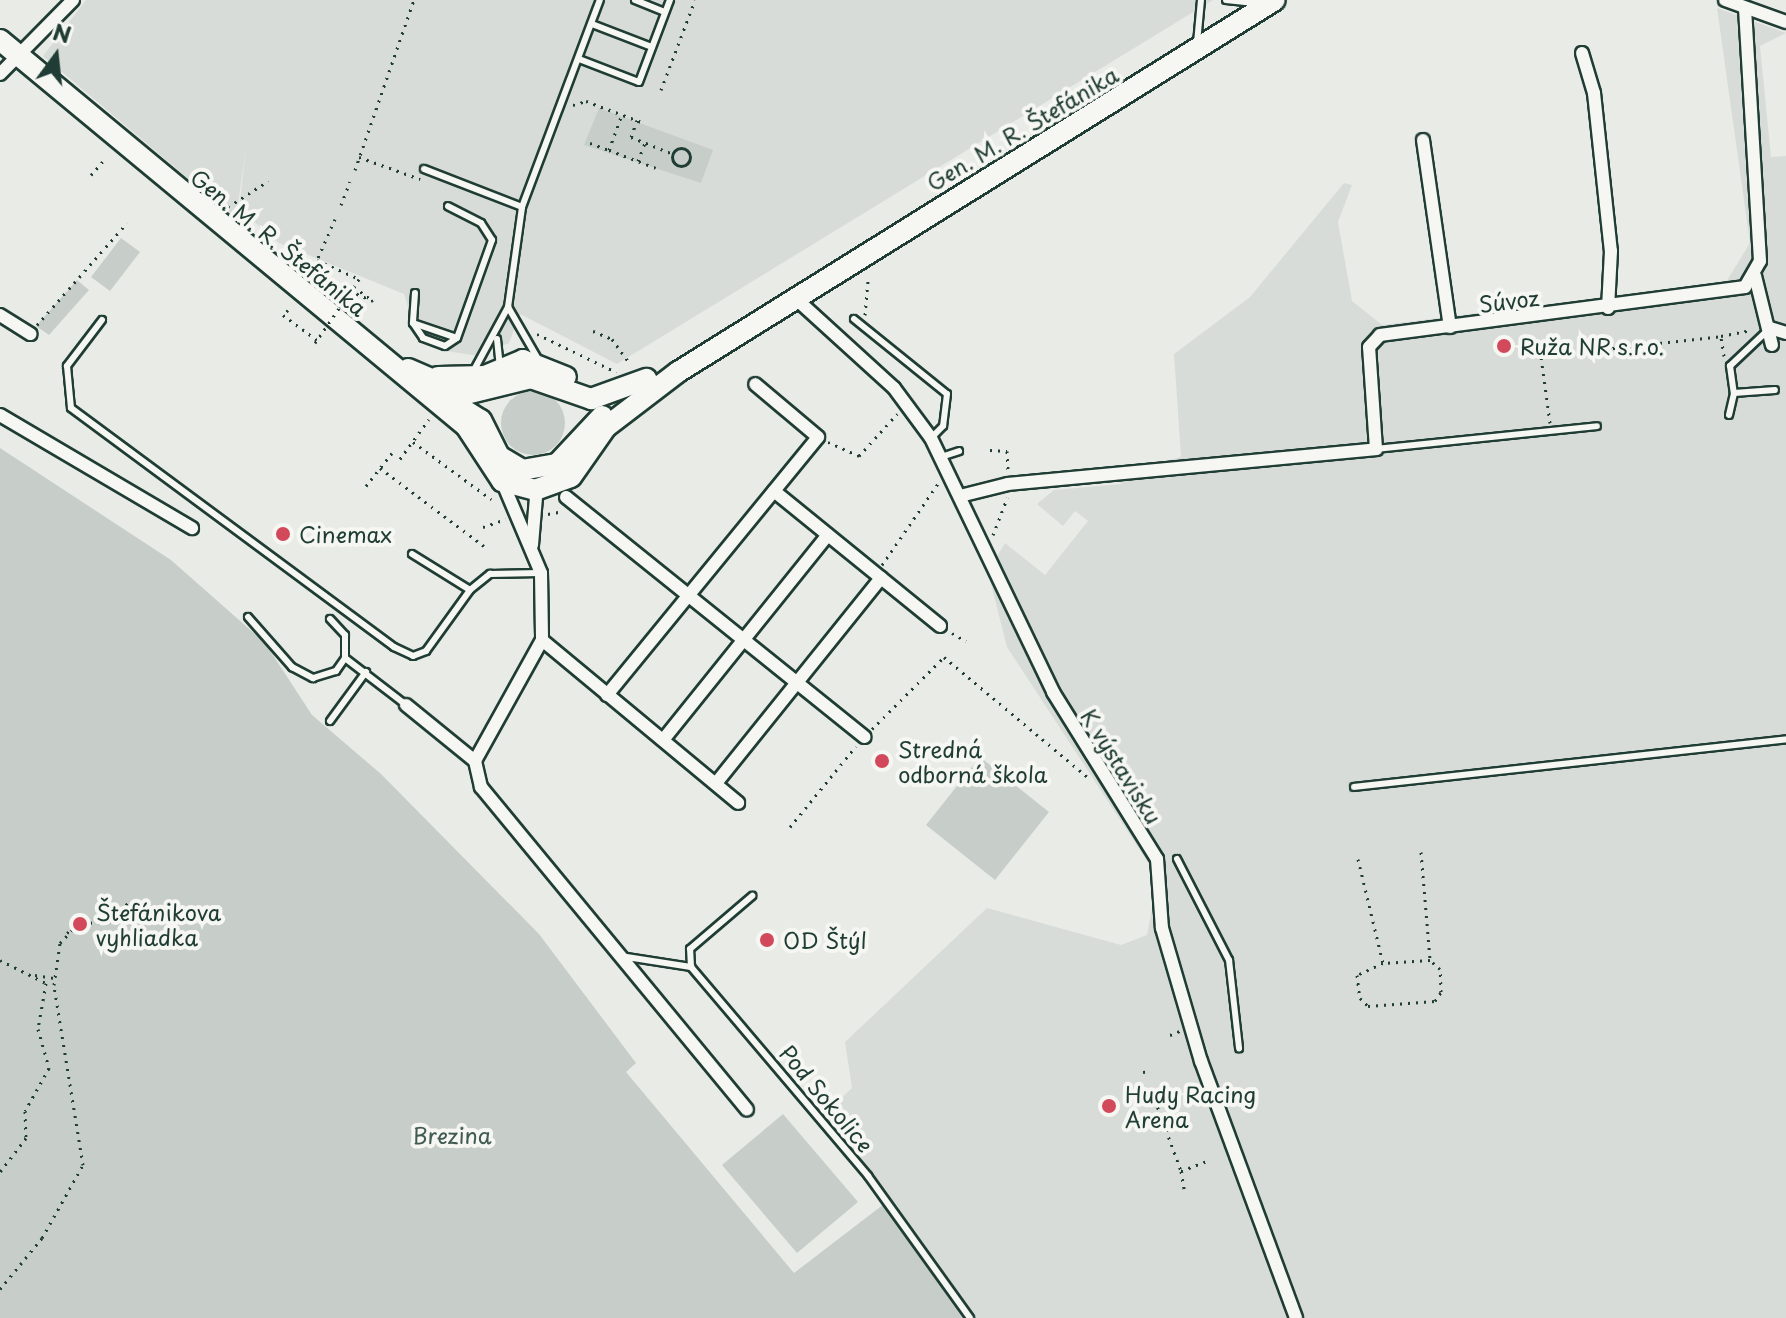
<!DOCTYPE html>
<html>
<head>
<meta charset="utf-8">
<style>
  body { margin:0 }
  #map { position:relative; width:1786px; height:1318px; overflow:hidden; background:#e9ebe7; font-family:"Playpen Sans",sans-serif }
  div>[style] { position:absolute }
  [style*='--x'] { left:calc(var(--x)*1px); top:calc(var(--y)*1px); width:calc(var(--w)*1px); rotate:calc(var(--a)*1deg) }
  .built>* { inset:0; background:#d8dcd8 }
  .green>* { inset:0; background:#c7cec9 }
  .round { border-radius:50% }
  .path>* { height:3px; margin-top:-1.5px; transform-origin:0; background:repeating-linear-gradient(90deg,#1f3d34 0 2px,transparent 0 8px) }
  .path>.ring { margin:-1.5px; padding:0; box-sizing:content-box; background:none; border:3px solid #1f3d34; border-radius:50% }
  .roads { filter:drop-shadow(2px 0 #1f3d34) drop-shadow(-2px 0 #1f3d34) drop-shadow(0 2px #1f3d34) drop-shadow(0 -2px #1f3d34) }
  .lane>* { height:6px; margin:-3px; padding:0 3px; transform-origin:3px; border-radius:3px; background:#f6f6f2 }
  .street>* { height:12px; margin:-6px; padding:0 6px; transform-origin:6px; border-radius:6px; background:#f6f6f2 }
  .primary>* { height:20px; margin:-10px; padding:0 10px; transform-origin:10px; border-radius:10px; background:#f6f6f2 }
  .path-bridge>* { height:3px; margin-top:-1.5px; transform-origin:0; background:repeating-linear-gradient(90deg,#1f3d34 0 2px,transparent 0 8px) }
  .dots>* { width:22px; height:22px; translate:-50% -50%; box-sizing:border-box; border:4px solid #f6f6f2; border-radius:50% }
  span { translate:-50% -50%; white-space:nowrap; text-align:center; line-height:1.15; -webkit-text-stroke:8px #f6f6f2; paint-order:stroke }
  .street-label { font-size:22px; color:#1f3d34 }
  .poi-label { font-size:22px; color:#1f3d34 }
  .left { translate:0 -50%; text-align:left }
  .park-label { font-size:22px; color:#415a52 }
  .north { position:absolute; left:16px; top:16px; width:80px; height:80px; -webkit-text-stroke:6px #f6f6f2; paint-order:stroke; rotate:15deg; font-size:22px; font-weight:700; line-height:32px; text-align:center; color:#1f3d34 }
  .north::after { content:''; display:block; margin:auto; width:28px; height:36px; background:#1f3d34; clip-path:polygon(50% 0,100% 100%,50% 72%,0 100%) }
</style>
</head>
<body>
<div id="map">
  <div class="built">
    <i style="clip-path:polygon(86px 0,1213px 0,617px 364px,520px 314px,509px 343px,479px 356px,439px 350px,416px 334px,404px 294px,279px 243px,239px 209px,246px 147px,236px 219px,43px 56px)"></i>
    <i style="clip-path:polygon(1717px 8px,1786px 33px,1760px 46px,1771px 157px,1786px 156px,1786px 1318px,962px 1318px,820px 1118px,852px 1088px,845px 1042px,987px 908px,1121px 945px,1147px 935px,1155px 894px,1149px 864px,1007px 647px,989px 576px,998px 555px,1005px 543px,1045px 575px,1088px 521px,1075px 511px,1063px 526px,1037px 504px,1054px 490px,1122px 484px,1111px 475px,1181px 457px,1174px 354px,1250px 297px,1344px 183px,1352px 185px,1338px 222px,1352px 301px,1382px 325px,1726px 282px,1750px 243px)"></i>
  </div>
  <div class="green">
    <i style="clip-path:polygon(599px 108px,713px 150px,701px 183px,584px 145px)"></i>
    <i style="clip-path:polygon(121px 238px,140px 252px,110px 291px,91px 277px)"></i>
    <i style="clip-path:polygon(77px 280px,89px 290px,49px 335px,36px 326px)"></i>
    <i class="round" style="left:501px;top:391px;width:64px;height:64px"></i>
    <i style="clip-path:polygon(0 448px,171px 560px,265px 643px,312px 715px,381px 774px,539px 934px,636px 1063px,626px 1072px,794px 1273px,884px 1204px,962px 1318px,0 1318px)"></i>
    <i style="clip-path:polygon(980px 757px,1049px 812px,995px 880px,926px 825px)"></i>
    <i style="clip-path:polygon(783px 1114px,858px 1202px,797px 1253px,722px 1165px)"></i>
  </div>
  <div class="path">
    <i style="--x:661;--y:90;--w:96;--a:-69.3"></i>
    <i style="--x:573;--y:105;--w:14;--a:-17"></i>
    <i style="--x:586;--y:101;--w:62;--a:20.8"></i>
    <i style="--x:637;--y:120;--w:18;--a:109"></i>
    <i style="--x:631;--y:137;--w:45;--a:22"></i>
    <i style="--x:590;--y:143;--w:20;--a:20"></i>
    <i style="--x:609;--y:150;--w:37;--a:-70"></i>
    <i class="ring" style="left:672px;top:148px;width:15px;height:15px"></i>
    <i style="--x:609;--y:150;--w:50;--a:21"></i>
    <i style="--x:359;--y:157;--w:65;--a:19.8"></i>
    <i style="--x:638;--y:161;--w:19;--a:-69"></i>
    <i style="--x:355;--y:170;--w:180;--a:-70.9"></i>
    <i style="--x:91;--y:175;--w:21;--a:-49"></i>
    <i style="--x:341;--y:205;--w:25;--a:-69"></i>
    <i style="--x:228;--y:207;--w:48;--a:-33"></i>
    <i style="--x:335;--y:219;--w:45;--a:113.7"></i>
    <i style="--x:317;--y:260;--w:46;--a:24.3"></i>
    <i style="--x:359;--y:279;--w:9;--a:122"></i>
    <i style="--x:354;--y:287;--w:24;--a:36"></i>
    <i style="--x:373;--y:301;--w:24;--a:-156"></i>
    <i style="--x:288;--y:310;--w:7;--a:135"></i>
    <i style="--x:283;--y:315;--w:42;--a:36.3"></i>
    <i style="--x:865;--y:315;--w:36;--a:-85"></i>
    <i style="--x:37;--y:325;--w:136;--a:-48.6"></i>
    <i style="--x:593;--y:331;--w:21;--a:23"></i>
    <i style="--x:612;--y:339;--w:32;--a:54"></i>
    <i style="--x:537;--y:334;--w:88;--a:25.7"></i>
    <i style="--x:1724;--y:356;--w:20;--a:-99"></i>
    <i style="--x:1721;--y:336;--w:31;--a:-11"></i>
    <i style="--x:1550;--y:423;--w:68;--a:-97.7"></i>
    <i style="--x:1541;--y:356;--w:181;--a:-6.3"></i>
    <i style="--x:413;--y:442;--w:97;--a:36.2"></i>
    <i style="--x:828;--y:442;--w:34;--a:24"></i>
    <i style="--x:859;--y:456;--w:57;--a:-47.9"></i>
    <i style="--x:990;--y:450;--w:17;--a:3"></i>
    <i style="--x:1007;--y:451;--w:21;--a:87"></i>
    <i style="--x:400;--y:459;--w:49;--a:-54.1"></i>
    <i style="--x:380;--y:468;--w:130;--a:36.9"></i>
    <i style="--x:366;--y:486;--w:42;--a:-51.8"></i>
    <i style="--x:548;--y:514;--w:16;--a:-11"></i>
    <i style="--x:483;--y:527;--w:24;--a:-19"></i>
    <i style="--x:993;--y:535;--w:40;--a:-69"></i>
    <i style="--x:882;--y:565;--w:101;--a:-55.5"></i>
    <i style="--x:952;--y:633;--w:16;--a:30"></i>
    <i style="--x:872;--y:729;--w:102;--a:-45"></i>
    <i style="--x:944;--y:657;--w:190;--a:39.9"></i>
    <i style="--x:790;--y:827;--w:104;--a:-50.8"></i>
    <i style="--x:1421;--y:852;--w:108;--a:85.2"></i>
    <i style="--x:1358;--y:859;--w:107;--a:76.5"></i>
    <i style="--x:1383;--y:963;--w:29;--a:155"></i>
    <i style="--x:1357;--y:975;--w:23;--a:83"></i>
    <i style="--x:1360;--y:998;--w:11;--a:45"></i>
    <i style="--x:1368;--y:1006;--w:67;--a:-4.3"></i>
    <i style="--x:1435;--y:1001;--w:11;--a:-56"></i>
    <i style="--x:1441;--y:992;--w:23;--a:-92"></i>
    <i style="--x:1440;--y:969;--w:13;--a:-138"></i>
    <i style="--x:1430;--y:960;--w:47;--a:176.3"></i>
    <i style="--x:67;--y:933;--w:18;--a:-34"></i>
    <i style="--x:82;--y:923;--w:27;--a:-2"></i>
    <i style="--x:109;--y:922;--w:27;--a:-45"></i>
    <i style="--x:0;--y:960;--w:51;--a:26.6"></i>
    <i style="--x:46;--y:983;--w:47;--a:99.9"></i>
    <i style="--x:38;--y:1029;--w:41;--a:74.2"></i>
    <i style="--x:49;--y:1068;--w:49;--a:119.2"></i>
    <i style="--x:25;--y:1111;--w:27;--a:88"></i>
    <i style="--x:26;--y:1138;--w:43;--a:127.4"></i>
    <i style="--x:35;--y:975;--w:20;--a:9"></i>
    <i style="--x:1170;--y:1035;--w:11;--a:-22"></i>
    <i style="--x:1143;--y:1072;--w:8;--a:-7"></i>
    <i style="--x:1152;--y:1092;--w:84;--a:69.8"></i>
    <i style="--x:1181;--y:1171;--w:31;--a:-21"></i>
    <i style="--x:1181;--y:1171;--w:22;--a:80"></i>
    <i style="--x:0;--y:1289;--w:66;--a:-50.5"></i>
    <i style="--x:42;--y:1238;--w:84;--a:-60.7"></i>
    <i style="--x:83;--y:1165;--w:182;--a:-99.2"></i>
    <i style="--x:54;--y:985;--w:42;--a:-81.9"></i>
    <i style="--x:60;--y:943;--w:25;--a:-47"></i>
  </div>
  <div class="roads">
    <div class="lane">
      <i style="--x:635;--y:0;--w:32;--a:22"></i>
      <i style="--x:1226;--y:0;--w:31;--a:6"></i>
      <i style="--x:592;--y:24;--w:64;--a:21"></i>
      <i style="--x:1197;--y:43;--w:43;--a:-84.7"></i>
      <i style="--x:579;--y:59;--w:64;--a:21"></i>
      <i style="--x:639;--y:82;--w:88;--a:-69.3"></i>
      <i style="--x:424;--y:169;--w:105;--a:21.2"></i>
      <i style="--x:415;--y:293;--w:30;--a:94"></i>
      <i style="--x:413;--y:323;--w:46;--a:18.8"></i>
      <i style="--x:457;--y:338;--w:104;--a:-70.3"></i>
      <i style="--x:492;--y:240;--w:20;--a:-123"></i>
      <i style="--x:481;--y:223;--w:37;--a:-153"></i>
      <i style="--x:508;--y:307;--w:60;--a:60"></i>
      <i style="--x:854;--y:319;--w:119;--a:38.9"></i>
      <i style="--x:947;--y:394;--w:32;--a:97"></i>
      <i style="--x:943;--y:426;--w:17;--a:135"></i>
      <i style="--x:102;--y:320;--w:58;--a:127.3"></i>
      <i style="--x:67;--y:366;--w:42;--a:84.6"></i>
      <i style="--x:71;--y:408;--w:402;--a:36.5"></i>
      <i style="--x:394;--y:647;--w:21;--a:25"></i>
      <i style="--x:413;--y:656;--w:14;--a:-21"></i>
      <i style="--x:426;--y:651;--w:75;--a:-54.2"></i>
      <i style="--x:413;--y:323;--w:18;--a:56"></i>
      <i style="--x:423;--y:338;--w:23;--a:20"></i>
      <i style="--x:445;--y:346;--w:14;--a:-34"></i>
      <i style="--x:1767;--y:331;--w:51;--a:136.6"></i>
      <i style="--x:1730;--y:366;--w:27;--a:82"></i>
      <i style="--x:1734;--y:393;--w:41;--a:-4.2"></i>
      <i style="--x:497;--y:339;--w:28;--a:84"></i>
      <i style="--x:474;--y:370;--w:72;--a:-61.6"></i>
      <i style="--x:508;--y:307;--w:101;--a:-82"></i>
      <i style="--x:522;--y:207;--w:221;--a:-69.4"></i>
      <i style="--x:1729;--y:415;--w:23;--a:-77"></i>
      <i style="--x:1376;--y:449;--w:222;--a:-5.9"></i>
      <i style="--x:941;--y:457;--w:19;--a:-18"></i>
      <i style="--x:412;--y:554;--w:68;--a:31.8"></i>
      <i style="--x:470;--y:590;--w:26;--a:-39"></i>
      <i style="--x:490;--y:574;--w:50;--a:-1.1"></i>
      <i style="--x:248;--y:617;--w:67;--a:48.7"></i>
      <i style="--x:292;--y:667;--w:24;--a:28"></i>
      <i style="--x:313;--y:678;--w:24;--a:-17"></i>
      <i style="--x:336;--y:671;--w:16;--a:-55"></i>
      <i style="--x:345;--y:658;--w:23;--a:-90"></i>
      <i style="--x:345;--y:635;--w:22;--a:-133"></i>
      <i style="--x:345;--y:658;--w:77;--a:37.6"></i>
      <i style="--x:330;--y:721;--w:61;--a:-53.7"></i>
      <i style="--x:1354;--y:787;--w:435;--a:-6.3"></i>
      <i style="--x:1177;--y:859;--w:114;--a:62.8"></i>
      <i style="--x:1229;--y:960;--w:89;--a:83.5"></i>
      <i style="--x:620;--y:956;--w:72;--a:8.8"></i>
      <i style="--x:691;--y:967;--w:274;--a:49.7"></i>
      <i style="--x:868;--y:1176;--w:175;--a:54.3"></i>
      <i style="--x:691;--y:967;--w:18;--a:-93"></i>
      <i style="--x:690;--y:949;--w:82;--a:-40.5"></i>
    </div>
    <div class="street">
      <i style="--x:1725;--y:0;--w:65;--a:19.8"></i>
      <i style="--x:1582;--y:53;--w:42;--a:73.3"></i>
      <i style="--x:1594;--y:93;--w:159;--a:83.9"></i>
      <i style="--x:1611;--y:251;--w:57;--a:93"></i>
      <i style="--x:0;--y:74;--w:104;--a:-45.4"></i>
      <i style="--x:1423;--y:140;--w:189;--a:81.8"></i>
      <i style="--x:1755;--y:276;--w:71;--a:76.2"></i>
      <i style="--x:794;--y:297;--w:135;--a:42.3"></i>
      <i style="--x:894;--y:388;--w:62;--a:53.5"></i>
      <i style="--x:931;--y:438;--w:282;--a:64.3"></i>
      <i style="--x:1053;--y:692;--w:197;--a:58.1"></i>
      <i style="--x:1157;--y:859;--w:69;--a:85.9"></i>
      <i style="--x:1162;--y:928;--w:139;--a:73.7"></i>
      <i style="--x:1201;--y:1061;--w:274;--a:69.7"></i>
      <i style="--x:0;--y:315;--w:36;--a:32"></i>
      <i style="--x:1770;--y:328;--w:17;--a:17"></i>
      <i style="--x:0;--y:415;--w:223;--a:30.5"></i>
      <i style="--x:502;--y:481;--w:100;--a:67"></i>
      <i style="--x:541;--y:573;--w:67;--a:89.1"></i>
      <i style="--x:542;--y:640;--w:138;--a:119"></i>
      <i style="--x:475;--y:761;--w:27;--a:77"></i>
      <i style="--x:481;--y:787;--w:418;--a:50.5"></i>
      <i style="--x:774;--y:491;--w:214;--a:39.1"></i>
      <i style="--x:960;--y:496;--w:49;--a:-14"></i>
      <i style="--x:1008;--y:484;--w:370;--a:-5.4"></i>
      <i style="--x:1376;--y:449;--w:102;--a:-93.9"></i>
      <i style="--x:1369;--y:347;--w:16;--a:-47"></i>
      <i style="--x:1380;--y:335;--w:368;--a:-7.5"></i>
      <i style="--x:1745;--y:287;--w:30;--a:-60"></i>
      <i style="--x:1760;--y:261;--w:253;--a:-93.4"></i>
      <i style="--x:566;--y:497;--w:383;--a:38.8"></i>
      <i style="--x:532;--y:545;--w:60;--a:-85.2"></i>
      <i style="--x:542;--y:640;--w:255;--a:39.7"></i>
      <i style="--x:607;--y:695;--w:333;--a:-50.7"></i>
      <i style="--x:818;--y:437;--w:82;--a:-139.9"></i>
      <i style="--x:406;--y:705;--w:89;--a:39.1"></i>
      <i style="--x:663;--y:740;--w:263;--a:-51.2"></i>
      <i style="--x:717;--y:782;--w:262;--a:-51.2"></i>
    </div>
    <div class="primary">
      <i style="--x:0;--y:40;--w:605;--a:39.64"></i>
      <i style="--x:466;--y:426;--w:66;--a:56.8"></i>
      <i style="--x:502;--y:481;--w:34;--a:15"></i>
      <i style="--x:535;--y:490;--w:38;--a:-20"></i>
      <i style="--x:571;--y:477;--w:61;--a:-55"></i>
      <i style="--x:606;--y:427;--w:91;--a:-37.4"></i>
      <i style="--x:678;--y:372;--w:703;--a:-31.93"></i>
      <i style="--x:408;--y:369;--w:63;--a:23.3"></i>
      <i style="--x:466;--y:394;--w:67;--a:-13.8"></i>
      <i style="--x:531;--y:378;--w:64;--a:19.3"></i>
      <i style="--x:591;--y:399;--w:59;--a:-20"></i>
      <i style="--x:438;--y:377;--w:47;--a:-1.2"></i>
      <i style="--x:485;--y:376;--w:41;--a:-22.8"></i>
      <i style="--x:523;--y:360;--w:46;--a:21.6"></i>
      <i style="--x:450;--y:401;--w:36;--a:32"></i>
      <i style="--x:481;--y:420;--w:40;--a:63.4"></i>
      <i style="--x:499;--y:456;--w:27;--a:31"></i>
      <i style="--x:522;--y:470;--w:36;--a:-10"></i>
      <i style="--x:557;--y:464;--w:66;--a:-46.8"></i>
    </div>
  </div>
  <div class="path-bridge">
    <i style="--x:315;--y:343;--w:63;--a:-55.3"></i>
  </div>
  <div class="dots">
    <i style="left:1504px;top:346px;background:#d1495b"></i>
    <i style="left:283px;top:534px;background:#d1495b"></i>
    <i style="left:882px;top:761px;background:#d1495b"></i>
    <i style="left:80px;top:924px;background:#d1495b"></i>
    <i style="left:767px;top:940px;background:#d1495b"></i>
    <i style="left:1109px;top:1106px;background:#d1495b"></i>
  </div>
  <div class="street-label">
    <span style="left:1022px;top:128px;rotate:-31deg">Gen. M. R. Štefánika</span>
    <span style="left:279px;top:242px;rotate:39deg">Gen. M. R. Štefánika</span>
    <span style="left:1509px;top:300px;rotate:-7deg">Súvoz</span>
    <span style="left:1122px;top:766px;rotate:58deg">K výstavisku</span>
    <span style="left:827px;top:1098px;rotate:50deg">Pod Sokolice</span>
  </div>
  <div class="poi-label">
    <span class="left" style="left:1520px;top:346px">Ruža NR s.r.o.</span>
    <span class="left" style="left:299px;top:534px">Cinemax</span>
    <span class="left" style="left:898px;top:761px">Stredná<br>odborná škola</span>
    <span class="left" style="left:96px;top:924px">Štefánikova<br>vyhliadka</span>
    <span class="left" style="left:783px;top:940px">OD Štýl</span>
    <span class="left" style="left:1125px;top:1106px">Hudy Racing<br>Arena</span>
  </div>
  <div class="park-label">
    <span style="left:452px;top:1135px">Brezina</span>
  </div>
  <div class="north">N</div>
</div>
</body>
</html>
